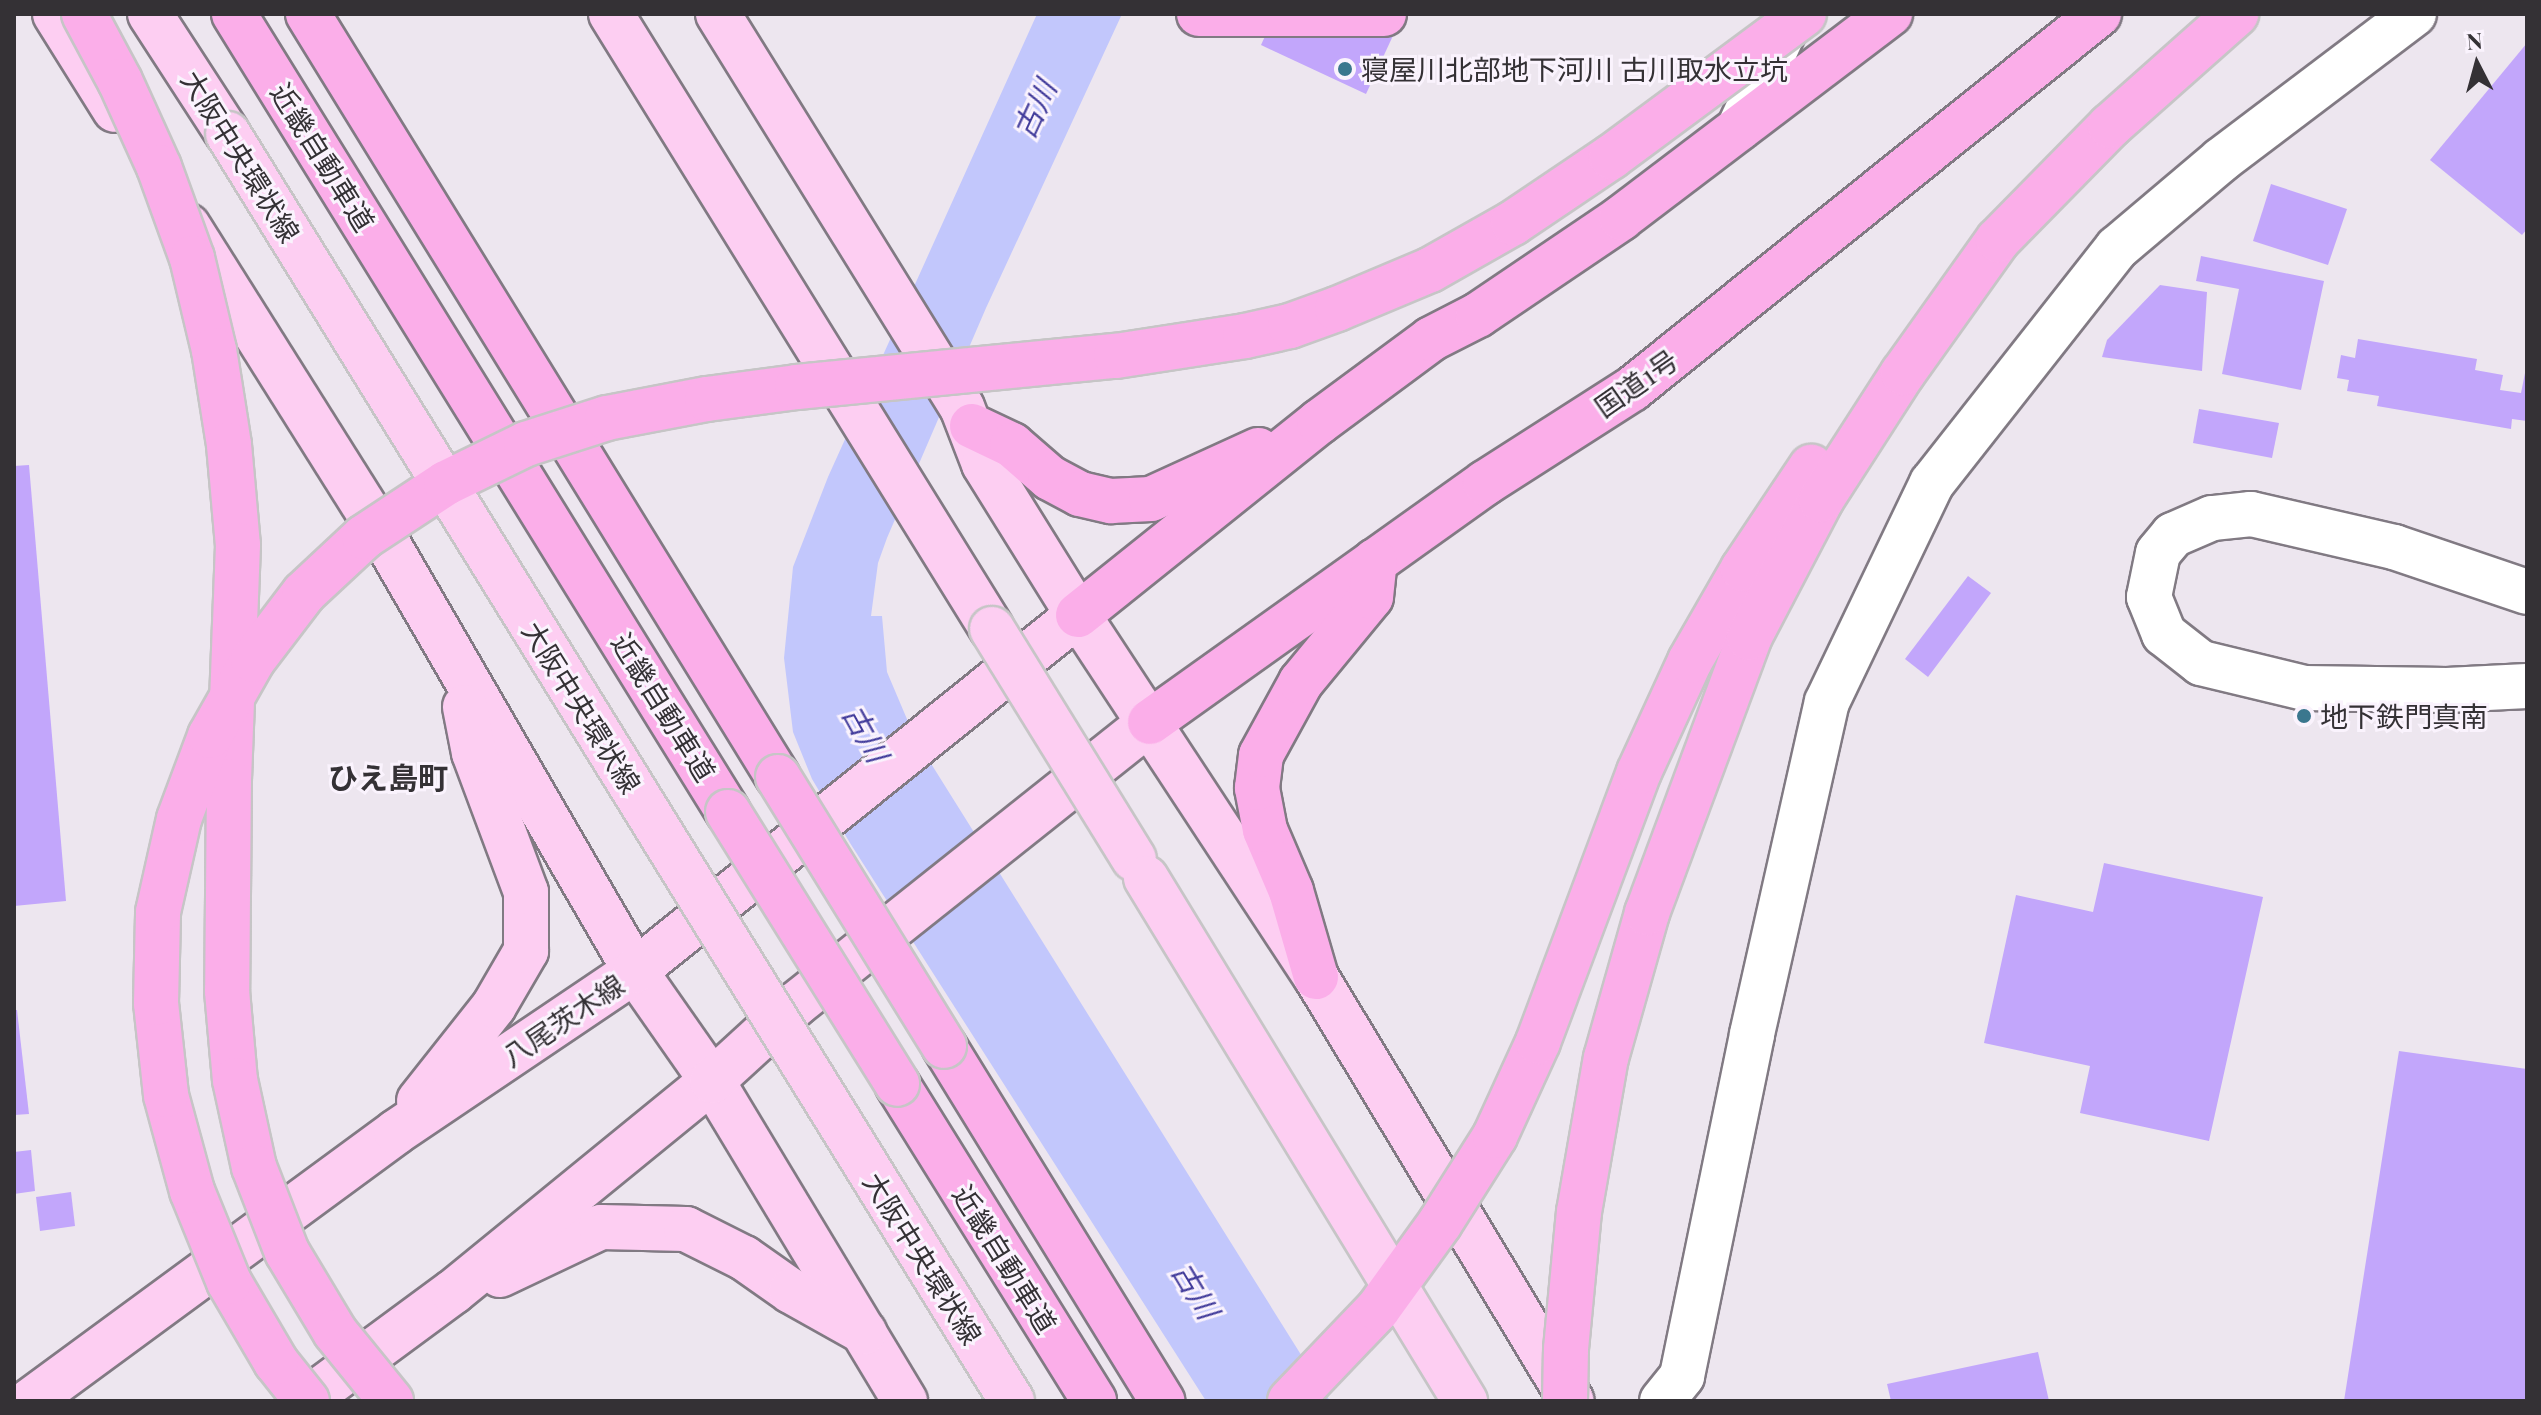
<!DOCTYPE html>
<html>
<head>
<meta charset="utf-8">
<style>
  body { margin:0 }
  #map { position:relative; width:2541px; height:1415px; overflow:hidden; background:#ede6ef; font-family:"Playfair Display","Noto Sans JP",serif }
  div>[style] { position:absolute }
  [style*='--x'] { left:calc(var(--x)*1px); top:calc(var(--y)*1px); width:calc(var(--w)*1px); rotate:calc(var(--a)*1deg) }
  .water>* { inset:0; background:#c2c7fc }
  .building>* { inset:0; background:#c2a6fb }
  .roads { filter:drop-shadow(2px 0 #817a83) drop-shadow(-2px 0 #817a83) drop-shadow(0 2px #817a83) drop-shadow(0 -2px #817a83) }
  .street>* { height:44px; margin:-22px; padding:0 22px; transform-origin:22px; border-radius:22px; background:#fff }
  .secondary>* { height:44px; margin:-22px; padding:0 22px; transform-origin:22px; border-radius:22px; background:#fff }
  .primary>* { height:44px; margin:-22px; padding:0 22px; transform-origin:22px; border-radius:22px; background:#fdcef2 }
  .highway>* { height:44px; margin:-22px; padding:0 22px; transform-origin:22px; border-radius:22px; background:#fbaee9 }
  .bridges { filter:drop-shadow(2px 0 #c6c5c6) drop-shadow(-2px 0 #c6c5c6) drop-shadow(0 2px #c6c5c6) drop-shadow(0 -2px #c6c5c6) }
  .primary-bridge>* { height:44px; margin:-22px; padding:0 22px; transform-origin:22px; border-radius:22px; background:#fdcef2 }
  .highway-bridge>* { height:44px; margin:-22px; padding:0 22px; transform-origin:22px; border-radius:22px; background:#fbaee9 }
  .dots>* { width:22px; height:22px; translate:-50% -50%; box-sizing:border-box; border:4px solid #faf3fd; border-radius:50% }
  span { translate:-50% -50%; white-space:nowrap; text-align:center; line-height:1.15; -webkit-text-stroke:6px #faf3fd; paint-order:stroke }
  .poi-label { font-size:28px; color:#343135 }
  .left { translate:0 -50%; text-align:left }
  .street-label { font-size:28px; color:#343135 }
  .water-label { font-size:30px; color:#413b9b; font-style:italic }
  .neighbourhood-label { font-size:30px; color:#343135; font-weight:700 }
  .frame { position:absolute; inset:0; border:16px solid #343135; pointer-events:none }
  .north { position:absolute; left:2437px; top:24px; width:80px; height:80px; -webkit-text-stroke:6px #faf3fd; paint-order:stroke; rotate:354deg; font-size:22px; font-weight:700; line-height:32px; text-align:center; color:#343135 }
  .north::after { content:''; display:block; margin:auto; width:28px; height:36px; background:#343135; clip-path:polygon(50% 0,100% 100%,50% 72%,0 100%) }
</style>
</head>
<body>
<div id="map">
  <div class="water">
    <i style="clip-path:polygon(1037px 14px,1122px 14px,986px 308px,887px 538px,878px 563px,871px 616px,882px 616px,887px 672px,915px 738px,1330px 1401px,1206px 1401px,850px 843px,812px 779px,793px 732px,784px 658px,793px 567px,828px 477px)"></i>
  </div>
  <div class="building">
    <i style="clip-path:polygon(1275px 14px,1403px 14px,1366px 94px,1261px 45px)"></i>
    <i style="clip-path:polygon(2527px 43px,2527px 229px,2522px 235px,2430px 160px)"></i>
    <i style="clip-path:polygon(2271px 184px,2347px 209px,2328px 265px,2253px 241px)"></i>
    <i style="clip-path:polygon(2201px 256px,2324px 281px,2301px 390px,2222px 374px,2239px 289px,2196px 281px)"></i>
    <i style="clip-path:polygon(2160px 285px,2207px 292px,2202px 371px,2102px 357px,2107px 340px)"></i>
    <i style="clip-path:polygon(2358px 339px,2477px 359px,2475px 370px,2503px 375px,2500px 390px,2521px 393px,2527px 363px,2527px 421px,2512px 419px,2511px 429px,2377px 406px,2379px 396px,2347px 391px,2349px 380px,2337px 378px,2341px 355px,2355px 358px)"></i>
    <i style="clip-path:polygon(2199px 409px,2279px 423px,2272px 458px,2193px 443px)"></i>
    <i style="clip-path:polygon(29px 465px,66px 901px,14px 906px,14px 466px)"></i>
    <i style="clip-path:polygon(1968px 576px,1991px 593px,1928px 677px,1905px 659px)"></i>
    <i style="clip-path:polygon(2104px 863px,2263px 897px,2209px 1141px,2080px 1113px,2090px 1066px,1984px 1043px,2016px 895px,2093px 912px)"></i>
    <i style="clip-path:polygon(14px 1010px,17px 1010px,29px 1114px,14px 1115px)"></i>
    <i style="clip-path:polygon(2399px 1051px,2527px 1069px,2527px 1401px,2344px 1401px)"></i>
    <i style="clip-path:polygon(31px 1150px,35px 1191px,14px 1194px,14px 1152px)"></i>
    <i style="clip-path:polygon(71px 1192px,75px 1226px,40px 1231px,36px 1197px)"></i>
    <i style="clip-path:polygon(2038px 1352px,2049px 1401px,1891px 1401px,1887px 1384px)"></i>
  </div>
  <div class="roads">
    <div class="street">
      <i style="--x:1739;--y:128;--w:126;--a:-65.1"></i>
      <i style="--x:1662;--y:1401;--w:32;--a:-51"></i>
      <i style="--x:1682;--y:1376;--w:349;--a:-78.4"></i>
      <i style="--x:1752;--y:1034;--w:340;--a:-77.3"></i>
      <i style="--x:1827;--y:702;--w:243;--a:-64.4"></i>
      <i style="--x:1932;--y:483;--w:299;--a:-51.8"></i>
      <i style="--x:2117;--y:248;--w:136;--a:-40.2"></i>
      <i style="--x:2221;--y:160;--w:242;--a:-37.1"></i>
    </div>
    <div class="secondary">
      <i style="--x:2527;--y:592;--w:140;--a:-161.3"></i>
      <i style="--x:2394;--y:547;--w:147;--a:-167"></i>
      <i style="--x:2251;--y:514;--w:39;--a:174"></i>
      <i style="--x:2212;--y:518;--w:43;--a:156.4"></i>
      <i style="--x:2173;--y:535;--w:23;--a:130"></i>
      <i style="--x:2158;--y:553;--w:45;--a:101.6"></i>
      <i style="--x:2149;--y:597;--w:40;--a:68"></i>
      <i style="--x:2164;--y:634;--w:47;--a:38.1"></i>
      <i style="--x:2201;--y:663;--w:106;--a:13.6"></i>
      <i style="--x:2304;--y:688;--w:143;--a:0.8"></i>
      <i style="--x:2447;--y:690;--w:80;--a:-2.9"></i>
    </div>
    <div class="primary">
      <i style="--x:55;--y:14;--w:113;--a:58"></i>
      <i style="--x:150;--y:14;--w:143;--a:57"></i>
      <i style="--x:611;--y:14;--w:723;--a:58.22"></i>
      <i style="--x:718;--y:14;--w:463;--a:58.2"></i>
      <i style="--x:962;--y:407;--w:61;--a:68.9"></i>
      <i style="--x:984;--y:464;--w:178;--a:58.1"></i>
      <i style="--x:1078;--y:615;--w:433;--a:56.7"></i>
      <i style="--x:1316;--y:977;--w:495;--a:58.9"></i>
      <i style="--x:188;--y:226;--w:370;--a:57.8"></i>
      <i style="--x:385;--y:539;--w:499;--a:59.9"></i>
      <i style="--x:635;--y:971;--w:134;--a:55"></i>
      <i style="--x:712;--y:1081;--w:374;--a:58.9"></i>
      <i style="--x:419;--y:1101;--w:121;--a:-51.7"></i>
      <i style="--x:494;--y:1006;--w:64;--a:-59.8"></i>
      <i style="--x:526;--y:951;--w:59;--a:-90"></i>
      <i style="--x:526;--y:892;--w:148;--a:-110.5"></i>
      <i style="--x:474;--y:753;--w:47;--a:-101.1"></i>
      <i style="--x:500;--y:1275;--w:112;--a:-25.4"></i>
      <i style="--x:601;--y:1227;--w:85;--a:1.3"></i>
      <i style="--x:686;--y:1229;--w:65;--a:26.6"></i>
      <i style="--x:744;--y:1258;--w:57;--a:35.1"></i>
      <i style="--x:791;--y:1291;--w:84;--a:29.3"></i>
      <i style="--x:30;--y:1401;--w:454;--a:-36.3"></i>
      <i style="--x:396;--y:1132;--w:288;--a:-34"></i>
      <i style="--x:635;--y:971;--w:568;--a:-38.79"></i>
      <i style="--x:305;--y:1401;--w:184;--a:-36.4"></i>
      <i style="--x:453;--y:1292;--w:334;--a:-39.2"></i>
      <i style="--x:712;--y:1081;--w:114;--a:-42.5"></i>
      <i style="--x:796;--y:1004;--w:453;--a:-38.5"></i>
    </div>
    <div class="highway">
      <i style="--x:234;--y:14;--w:939;--a:58.24"></i>
      <i style="--x:308;--y:14;--w:896;--a:58.37"></i>
      <i style="--x:1199;--y:14;--w:185;--a:0"></i>
      <i style="--x:972;--y:426;--w:44;--a:25.4"></i>
      <i style="--x:1012;--y:445;--w:50;--a:41"></i>
      <i style="--x:1050;--y:478;--w:34;--a:28"></i>
      <i style="--x:1080;--y:494;--w:32;--a:13"></i>
      <i style="--x:1111;--y:501;--w:40;--a:-2.9"></i>
      <i style="--x:1151;--y:499;--w:118;--a:-24.6"></i>
      <i style="--x:1078;--y:615;--w:309;--a:-38.7"></i>
      <i style="--x:1319;--y:422;--w:139;--a:-36.5"></i>
      <i style="--x:1431;--y:339;--w:53;--a:-27.1"></i>
      <i style="--x:1478;--y:315;--w:173;--a:-34.1"></i>
      <i style="--x:1621;--y:218;--w:338;--a:-37.2"></i>
      <i style="--x:1150;--y:722;--w:412;--a:-35.5"></i>
      <i style="--x:1485;--y:483;--w:174;--a:-32.6"></i>
      <i style="--x:1632;--y:389;--w:599;--a:-38.76"></i>
      <i style="--x:1316;--y:977;--w:90;--a:-106.2"></i>
      <i style="--x:1291;--y:891;--w:66;--a:-113.1"></i>
      <i style="--x:1265;--y:830;--w:43;--a:-100.8"></i>
      <i style="--x:1257;--y:788;--w:33;--a:-83"></i>
      <i style="--x:1261;--y:755;--w:83;--a:-61.3"></i>
      <i style="--x:1301;--y:682;--w:110;--a:-50.5"></i>
      <i style="--x:1371;--y:597;--w:36;--a:-84"></i>
      <i style="--x:944;--y:1046;--w:417;--a:58.4"></i>
      <i style="--x:897;--y:1084;--w:373;--a:58.1"></i>
    </div>
  </div>
  <div class="bridges">
    <div class="primary-bridge">
      <i style="--x:228;--y:134;--w:1490;--a:58.25"></i>
      <i style="--x:992;--y:629;--w:270;--a:58.3"></i>
      <i style="--x:1146;--y:878;--w:613;--a:58.62"></i>
    </div>
    <div class="highway-bridge">
      <i style="--x:84;--y:14;--w:76;--a:61.8"></i>
      <i style="--x:120;--y:81;--w:94;--a:65.6"></i>
      <i style="--x:159;--y:167;--w:97;--a:70.1"></i>
      <i style="--x:192;--y:258;--w:95;--a:76.6"></i>
      <i style="--x:214;--y:350;--w:96;--a:81"></i>
      <i style="--x:229;--y:445;--w:100;--a:84.9"></i>
      <i style="--x:238;--y:545;--w:236;--a:92.2"></i>
      <i style="--x:229;--y:781;--w:210;--a:90.5"></i>
      <i style="--x:227;--y:991;--w:89;--a:84.9"></i>
      <i style="--x:235;--y:1080;--w:89;--a:77.7"></i>
      <i style="--x:254;--y:1167;--w:91;--a:68.8"></i>
      <i style="--x:287;--y:1252;--w:93;--a:59"></i>
      <i style="--x:335;--y:1332;--w:89;--a:50.9"></i>
      <i style="--x:778;--y:777;--w:316;--a:58.3"></i>
      <i style="--x:728;--y:812;--w:320;--a:58.1"></i>
      <i style="--x:307;--y:1401;--w:50;--a:-128.5"></i>
      <i style="--x:276;--y:1362;--w:93;--a:-120.4"></i>
      <i style="--x:229;--y:1282;--w:98;--a:-112.1"></i>
      <i style="--x:192;--y:1191;--w:99;--a:-105.2"></i>
      <i style="--x:166;--y:1095;--w:93;--a:-96.2"></i>
      <i style="--x:156;--y:1003;--w:91;--a:-88.7"></i>
      <i style="--x:158;--y:912;--w:95;--a:-77.3"></i>
      <i style="--x:179;--y:819;--w:89;--a:-69.5"></i>
      <i style="--x:210;--y:736;--w:87;--a:-60.5"></i>
      <i style="--x:253;--y:660;--w:84;--a:-52.7"></i>
      <i style="--x:304;--y:593;--w:82;--a:-43"></i>
      <i style="--x:364;--y:537;--w:98;--a:-33.4"></i>
      <i style="--x:446;--y:483;--w:89;--a:-26"></i>
      <i style="--x:526;--y:444;--w:85;--a:-17.8"></i>
      <i style="--x:607;--y:418;--w:102;--a:-10.8"></i>
      <i style="--x:707;--y:399;--w:91;--a:-7.6"></i>
      <i style="--x:797;--y:387;--w:321;--a:-5.6"></i>
      <i style="--x:1116;--y:356;--w:131;--a:-8.8"></i>
      <i style="--x:1245;--y:336;--w:46;--a:-12.5"></i>
      <i style="--x:1290;--y:326;--w:50;--a:-19.9"></i>
      <i style="--x:1337;--y:309;--w:101;--a:-22.8"></i>
      <i style="--x:1430;--y:270;--w:95;--a:-29.5"></i>
      <i style="--x:1513;--y:223;--w:118;--a:-34"></i>
      <i style="--x:1611;--y:157;--w:240;--a:-36.5"></i>
      <i style="--x:1290;--y:1401;--w:127;--a:-46.3"></i>
      <i style="--x:1378;--y:1309;--w:106;--a:-54.2"></i>
      <i style="--x:1440;--y:1223;--w:103;--a:-57.7"></i>
      <i style="--x:1495;--y:1136;--w:103;--a:-65.4"></i>
      <i style="--x:1538;--y:1042;--w:288;--a:-69.5"></i>
      <i style="--x:1639;--y:772;--w:122;--a:-65.3"></i>
      <i style="--x:1690;--y:661;--w:106;--a:-60.1"></i>
      <i style="--x:1743;--y:569;--w:123;--a:-56.3"></i>
      <i style="--x:1565;--y:1401;--w:52;--a:-88.9"></i>
      <i style="--x:1566;--y:1349;--w:138;--a:-84.6"></i>
      <i style="--x:1579;--y:1212;--w:156;--a:-80.1"></i>
      <i style="--x:1606;--y:1058;--w:151;--a:-74.2"></i>
      <i style="--x:1647;--y:913;--w:293;--a:-69.6"></i>
      <i style="--x:1749;--y:638;--w:156;--a:-62.4"></i>
      <i style="--x:1821;--y:500;--w:151;--a:-57.2"></i>
      <i style="--x:1903;--y:373;--w:163;--a:-54.5"></i>
      <i style="--x:1998;--y:240;--w:160;--a:-45.5"></i>
      <i style="--x:2110;--y:126;--w:169;--a:-41.6"></i>
    </div>
  </div>
  <div class="dots">
    <i style="left:1345px;top:69px;background:#3a778e"></i>
    <i style="left:2304px;top:716px;background:#3a778e"></i>
  </div>
  <div class="poi-label">
    <span class="left" style="left:1361px;top:69px">寝屋川北部地下河川 古川取水立坑</span>
    <span class="left" style="left:2320px;top:716px">地下鉄門真南</span>
  </div>
  <div class="street-label">
    <span style="left:241px;top:156px;rotate:58deg">大阪中央環状線</span>
    <span style="left:323px;top:157px;rotate:58deg">近畿自動車道</span>
    <span style="left:1636px;top:383px;rotate:-35deg">国道1号</span>
    <span style="left:582px;top:707px;rotate:58deg">大阪中央環状線</span>
    <span style="left:664px;top:707px;rotate:58deg">近畿自動車道</span>
    <span style="left:563px;top:1020px;rotate:-34deg">八尾茨木線</span>
    <span style="left:923px;top:1258px;rotate:58deg">大阪中央環状線</span>
    <span style="left:1005px;top:1259px;rotate:58deg">近畿自動車道</span>
  </div>
  <div class="water-label">
    <span style="left:1034px;top:109px;rotate:-65deg">古川</span>
    <span style="left:866px;top:733px;rotate:61deg">古川</span>
    <span style="left:1196px;top:1290px;rotate:59deg">古川</span>
  </div>
  <div class="neighbourhood-label">
    <span style="left:388px;top:777px">ひえ島町</span>
  </div>
  <div class="frame"></div>
  <div class="north">N</div>
</div>
</body>
</html>
